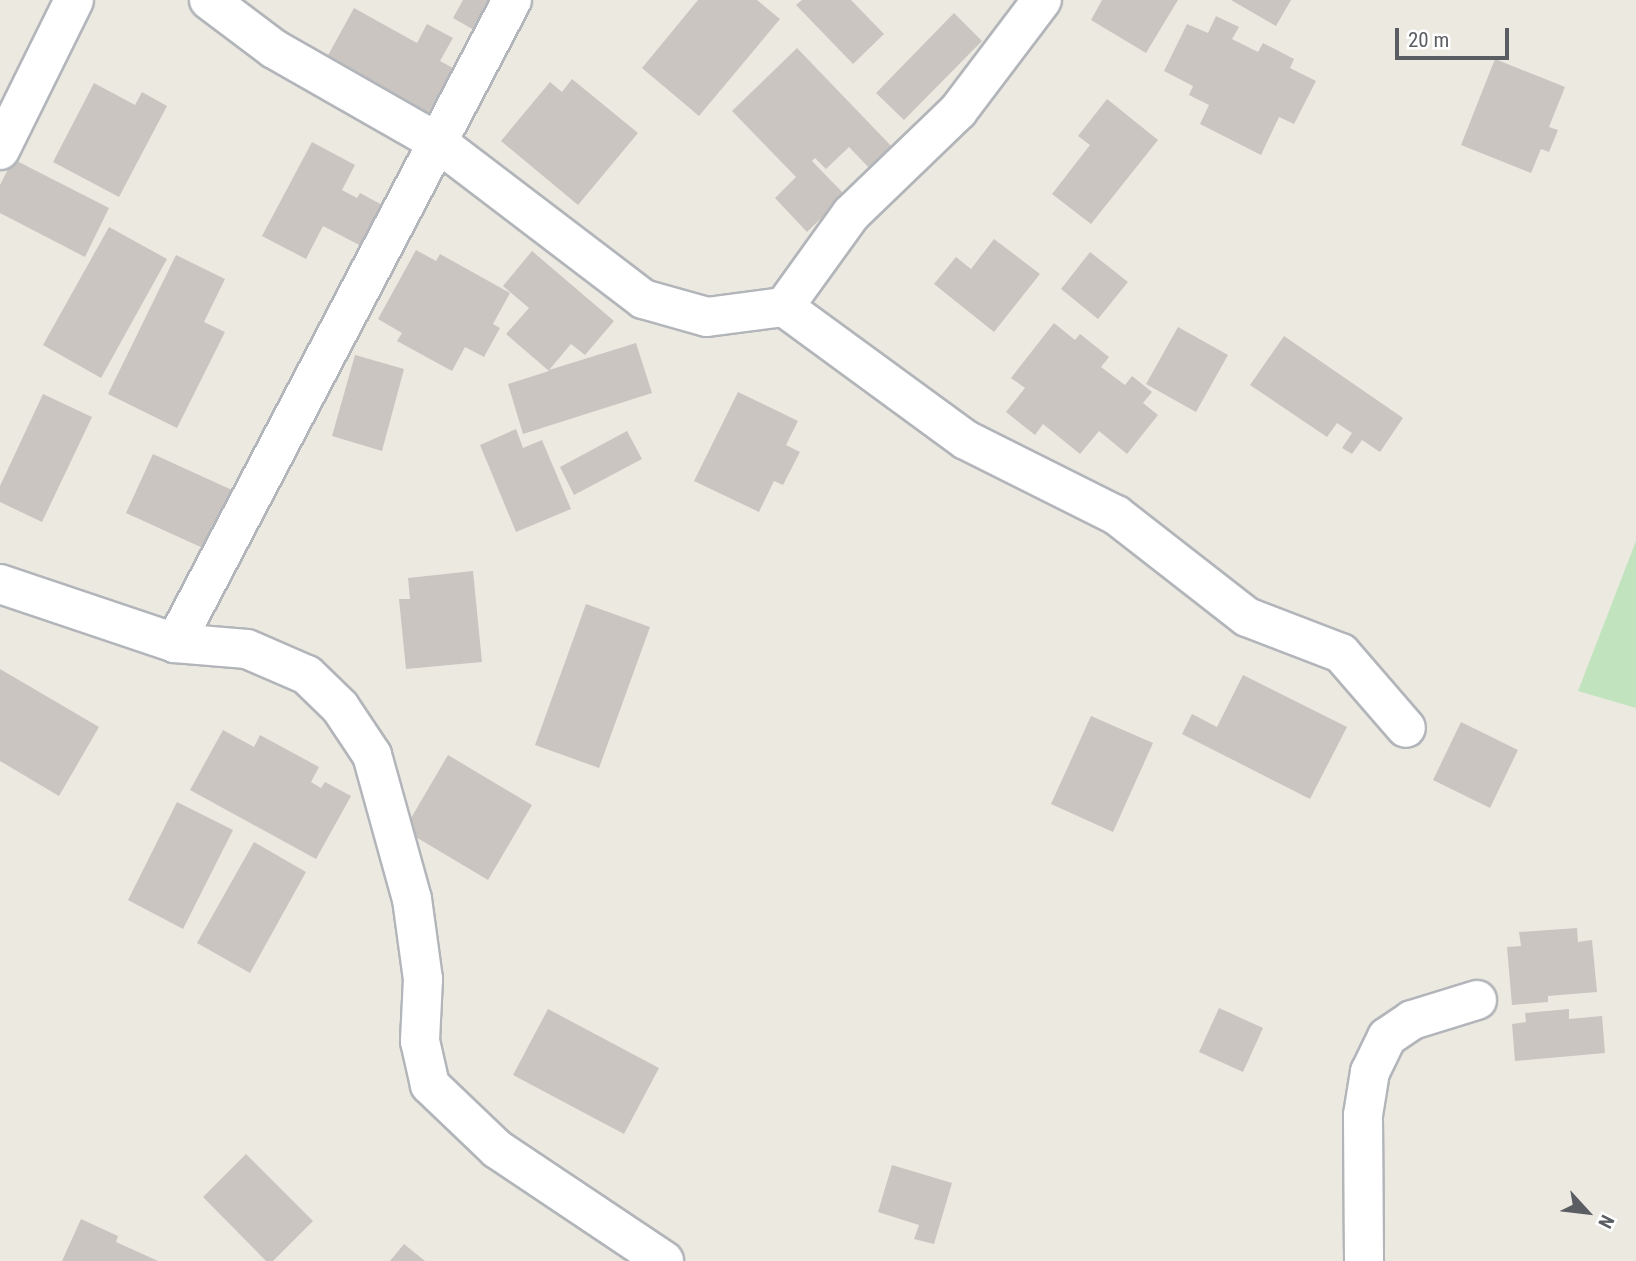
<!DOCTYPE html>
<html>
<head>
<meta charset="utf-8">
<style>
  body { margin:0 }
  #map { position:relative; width:1636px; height:1261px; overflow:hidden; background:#ece9e1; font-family:"Roboto Condensed",sans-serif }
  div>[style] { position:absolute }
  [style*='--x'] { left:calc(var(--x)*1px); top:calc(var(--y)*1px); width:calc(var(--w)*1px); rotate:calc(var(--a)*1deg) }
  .green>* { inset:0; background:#c1e4be }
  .building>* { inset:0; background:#cac5c1 }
  .roads { filter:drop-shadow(2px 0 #b2b5b9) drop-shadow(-2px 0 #b2b5b9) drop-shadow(0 2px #b2b5b9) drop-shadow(0 -2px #b2b5b9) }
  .minor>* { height:38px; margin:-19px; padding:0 19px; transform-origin:19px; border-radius:19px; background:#fff }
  span { translate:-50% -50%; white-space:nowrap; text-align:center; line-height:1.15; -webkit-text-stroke:7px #fff; paint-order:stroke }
  .north { position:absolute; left:1552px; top:1177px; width:70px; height:70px; -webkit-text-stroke:5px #fff; paint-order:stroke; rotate:117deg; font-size:19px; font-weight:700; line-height:28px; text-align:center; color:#5a5e62 }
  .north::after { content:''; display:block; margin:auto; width:24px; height:32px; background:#5a5e62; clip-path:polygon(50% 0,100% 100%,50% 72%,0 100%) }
  .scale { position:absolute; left:1395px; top:28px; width:114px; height:32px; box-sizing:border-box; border:4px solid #5a5e62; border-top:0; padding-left:9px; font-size:21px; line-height:24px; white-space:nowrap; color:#5a5e62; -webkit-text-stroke:5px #fff; paint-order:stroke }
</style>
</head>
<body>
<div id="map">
  <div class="green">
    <i style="clip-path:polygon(1636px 541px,1636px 708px,1578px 691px)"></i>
  </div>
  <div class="building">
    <i style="clip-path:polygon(463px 0,491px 0,474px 30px,453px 18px)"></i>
    <i style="clip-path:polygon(698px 0,757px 0,780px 19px,699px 116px,642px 68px)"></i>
    <i style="clip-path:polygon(802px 0,851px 0,884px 34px,853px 64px,796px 5px)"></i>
    <i style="clip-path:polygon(1102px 0,1178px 0,1146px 53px,1091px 20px)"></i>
    <i style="clip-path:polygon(1231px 0,1291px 0,1276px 26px)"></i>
    <i style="clip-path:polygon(354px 8px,417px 43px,427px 24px,453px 38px,440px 61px,453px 68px,427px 115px,326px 59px)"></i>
    <i style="clip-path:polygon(954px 13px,982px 41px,904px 120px,876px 93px)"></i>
    <i style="clip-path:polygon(1216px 16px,1239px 27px,1232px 39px,1258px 52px,1263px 43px,1294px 59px,1290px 68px,1316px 81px,1294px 124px,1279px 117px,1261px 155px,1200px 124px,1209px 105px,1189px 95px,1193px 86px,1164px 71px,1187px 24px,1208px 33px)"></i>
    <i style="clip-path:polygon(797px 48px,895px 150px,873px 172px,849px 147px,826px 169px,815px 158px,812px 161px,845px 195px,807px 232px,775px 198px,796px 177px,732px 111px)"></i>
    <i style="clip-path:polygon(1495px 59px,1565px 87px,1549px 127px,1558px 130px,1549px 152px,1541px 149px,1531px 173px,1461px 145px)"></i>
    <i style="clip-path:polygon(572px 79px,638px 133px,578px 205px,501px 141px,550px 82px,562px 92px)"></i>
    <i style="clip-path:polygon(94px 83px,135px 105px,142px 92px,167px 106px,119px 197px,53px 162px)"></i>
    <i style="clip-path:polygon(1107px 99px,1158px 140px,1091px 224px,1052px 194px,1090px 145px,1078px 136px)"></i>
    <i style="clip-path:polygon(312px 142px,355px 165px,342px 190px,357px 198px,360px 193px,386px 207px,365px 248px,323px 226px,306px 259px,262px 236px)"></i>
    <i style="clip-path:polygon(13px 159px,109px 208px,85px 257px,0 213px,0 185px)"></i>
    <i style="clip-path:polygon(109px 227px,167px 259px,101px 378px,43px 345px)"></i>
    <i style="clip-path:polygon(994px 239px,1040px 274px,994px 332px,934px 284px,956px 257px,971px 269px)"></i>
    <i style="clip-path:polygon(416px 250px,436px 261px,440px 254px,510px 293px,493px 324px,500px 328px,484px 357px,465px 347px,452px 371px,397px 341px,402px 333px,378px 319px)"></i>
    <i style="clip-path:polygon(532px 251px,614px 321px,585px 355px,571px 344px,549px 370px,636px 343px,652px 393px,523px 434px,508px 384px,549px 371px,506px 334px,529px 308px,503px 286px)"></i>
    <i style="clip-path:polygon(1090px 252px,1128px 282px,1098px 319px,1061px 289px)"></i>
    <i style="clip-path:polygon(176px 255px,225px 279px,204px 322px,225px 332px,177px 428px,108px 394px)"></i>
    <i style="clip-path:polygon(1054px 323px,1075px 340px,1080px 334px,1109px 357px,1101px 367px,1125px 385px,1132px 376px,1152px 392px,1143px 403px,1158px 415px,1127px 454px,1099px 431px,1080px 454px,1043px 424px,1035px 435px,1006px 412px,1025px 388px,1011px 378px)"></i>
    <i style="clip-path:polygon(1178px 327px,1228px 355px,1196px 412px,1146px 384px)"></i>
    <i style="clip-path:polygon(1284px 336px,1403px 418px,1380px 452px,1362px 440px,1352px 454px,1342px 448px,1352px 433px,1337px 423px,1327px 437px,1250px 385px)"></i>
    <i style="clip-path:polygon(355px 355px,404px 369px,382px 451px,332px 436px)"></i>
    <i style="clip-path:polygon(738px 392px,798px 421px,786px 445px,800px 452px,783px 485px,774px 481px,759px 512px,694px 481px)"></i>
    <i style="clip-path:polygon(43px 394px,92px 417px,42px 522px,0 502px,0 486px)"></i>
    <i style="clip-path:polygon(516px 429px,523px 448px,542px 440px,571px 509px,516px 532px,480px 445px)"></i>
    <i style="clip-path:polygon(627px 431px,642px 459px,574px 495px,560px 467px)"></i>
    <i style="clip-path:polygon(153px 454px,232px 490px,205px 549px,126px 513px)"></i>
    <i style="clip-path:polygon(473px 571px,482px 662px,406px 669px,399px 599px,410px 599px,408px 578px)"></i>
    <i style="clip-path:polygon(586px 604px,650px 627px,599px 768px,535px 745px)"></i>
    <i style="clip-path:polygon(0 669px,99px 727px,59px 796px,0 761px)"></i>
    <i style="clip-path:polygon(1243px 675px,1347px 727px,1310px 799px,1182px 734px,1192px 714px,1217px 727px)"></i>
    <i style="clip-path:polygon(1091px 716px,1153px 743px,1113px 832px,1051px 804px)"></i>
    <i style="clip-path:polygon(1461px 722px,1518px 750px,1490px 808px,1433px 780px)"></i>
    <i style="clip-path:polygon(223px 730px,254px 747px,260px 735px,319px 767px,311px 782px,321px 788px,325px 782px,351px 796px,316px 859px,190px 790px)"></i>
    <i style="clip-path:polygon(448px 755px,532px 805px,488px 880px,404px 830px)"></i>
    <i style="clip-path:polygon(177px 802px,233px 830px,183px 929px,128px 900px)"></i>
    <i style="clip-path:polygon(254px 842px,306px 872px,250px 973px,197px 943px)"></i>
    <i style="clip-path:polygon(1577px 928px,1578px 942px,1592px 940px,1597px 992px,1548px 996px,1548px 1002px,1512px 1005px,1507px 947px,1521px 946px,1519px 932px)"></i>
    <i style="clip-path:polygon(1219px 1008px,1263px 1028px,1243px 1072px,1199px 1052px)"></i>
    <i style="clip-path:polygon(548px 1009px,659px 1068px,624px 1134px,513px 1075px)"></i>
    <i style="clip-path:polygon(1569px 1009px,1569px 1019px,1602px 1016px,1605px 1053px,1515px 1061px,1512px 1024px,1526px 1022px,1525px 1013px)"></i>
    <i style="clip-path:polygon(246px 1154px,313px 1221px,273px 1261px,266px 1261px,203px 1197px)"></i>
    <i style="clip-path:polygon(892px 1165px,952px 1183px,934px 1244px,914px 1239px,919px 1225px,878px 1212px)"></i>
    <i style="clip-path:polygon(81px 1219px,118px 1236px,116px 1242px,158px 1261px,62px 1261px)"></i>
    <i style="clip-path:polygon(404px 1244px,425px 1261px,390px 1261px)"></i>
  </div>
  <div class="roads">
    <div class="minor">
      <i style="--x:209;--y:0;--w:81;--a:37"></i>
      <i style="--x:274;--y:49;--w:188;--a:29.7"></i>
      <i style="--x:437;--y:142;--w:259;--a:37.3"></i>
      <i style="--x:643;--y:299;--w:66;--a:15.7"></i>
      <i style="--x:707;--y:317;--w:78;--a:-7.4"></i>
      <i style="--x:784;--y:307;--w:225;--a:36.2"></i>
      <i style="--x:966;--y:440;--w:168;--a:26.6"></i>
      <i style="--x:1116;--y:515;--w:166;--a:37.9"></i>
      <i style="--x:1247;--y:617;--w:101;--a:21"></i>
      <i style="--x:1341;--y:653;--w:99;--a:49.1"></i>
      <i style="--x:0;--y:150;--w:167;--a:-63.7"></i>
      <i style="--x:784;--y:307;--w:115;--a:-54.2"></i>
      <i style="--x:851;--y:214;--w:149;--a:-43.9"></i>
      <i style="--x:958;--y:111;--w:139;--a:-52.9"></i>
      <i style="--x:0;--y:584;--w:185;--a:18.6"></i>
      <i style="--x:175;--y:643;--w:72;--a:4.8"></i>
      <i style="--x:247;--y:649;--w:65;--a:23.4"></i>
      <i style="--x:307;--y:675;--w:46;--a:44.1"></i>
      <i style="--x:340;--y:707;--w:58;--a:56.3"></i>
      <i style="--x:372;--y:755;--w:149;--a:74.5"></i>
      <i style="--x:412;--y:899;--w:81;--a:82.2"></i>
      <i style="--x:423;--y:979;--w:62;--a:92.8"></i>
      <i style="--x:420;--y:1041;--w:45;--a:77.2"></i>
      <i style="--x:430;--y:1085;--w:93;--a:43.7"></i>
      <i style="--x:497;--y:1149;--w:201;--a:33.8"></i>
      <i style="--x:175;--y:643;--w:726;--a:-62.34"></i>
      <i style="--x:1364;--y:1261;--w:146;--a:-90.4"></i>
      <i style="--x:1363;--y:1115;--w:44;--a:-80.8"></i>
      <i style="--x:1370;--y:1072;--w:39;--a:-64"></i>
      <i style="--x:1387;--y:1037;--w:30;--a:-34"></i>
      <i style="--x:1412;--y:1020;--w:68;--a:-17.1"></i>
    </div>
  </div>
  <div class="north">N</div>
  <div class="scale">20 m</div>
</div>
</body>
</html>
